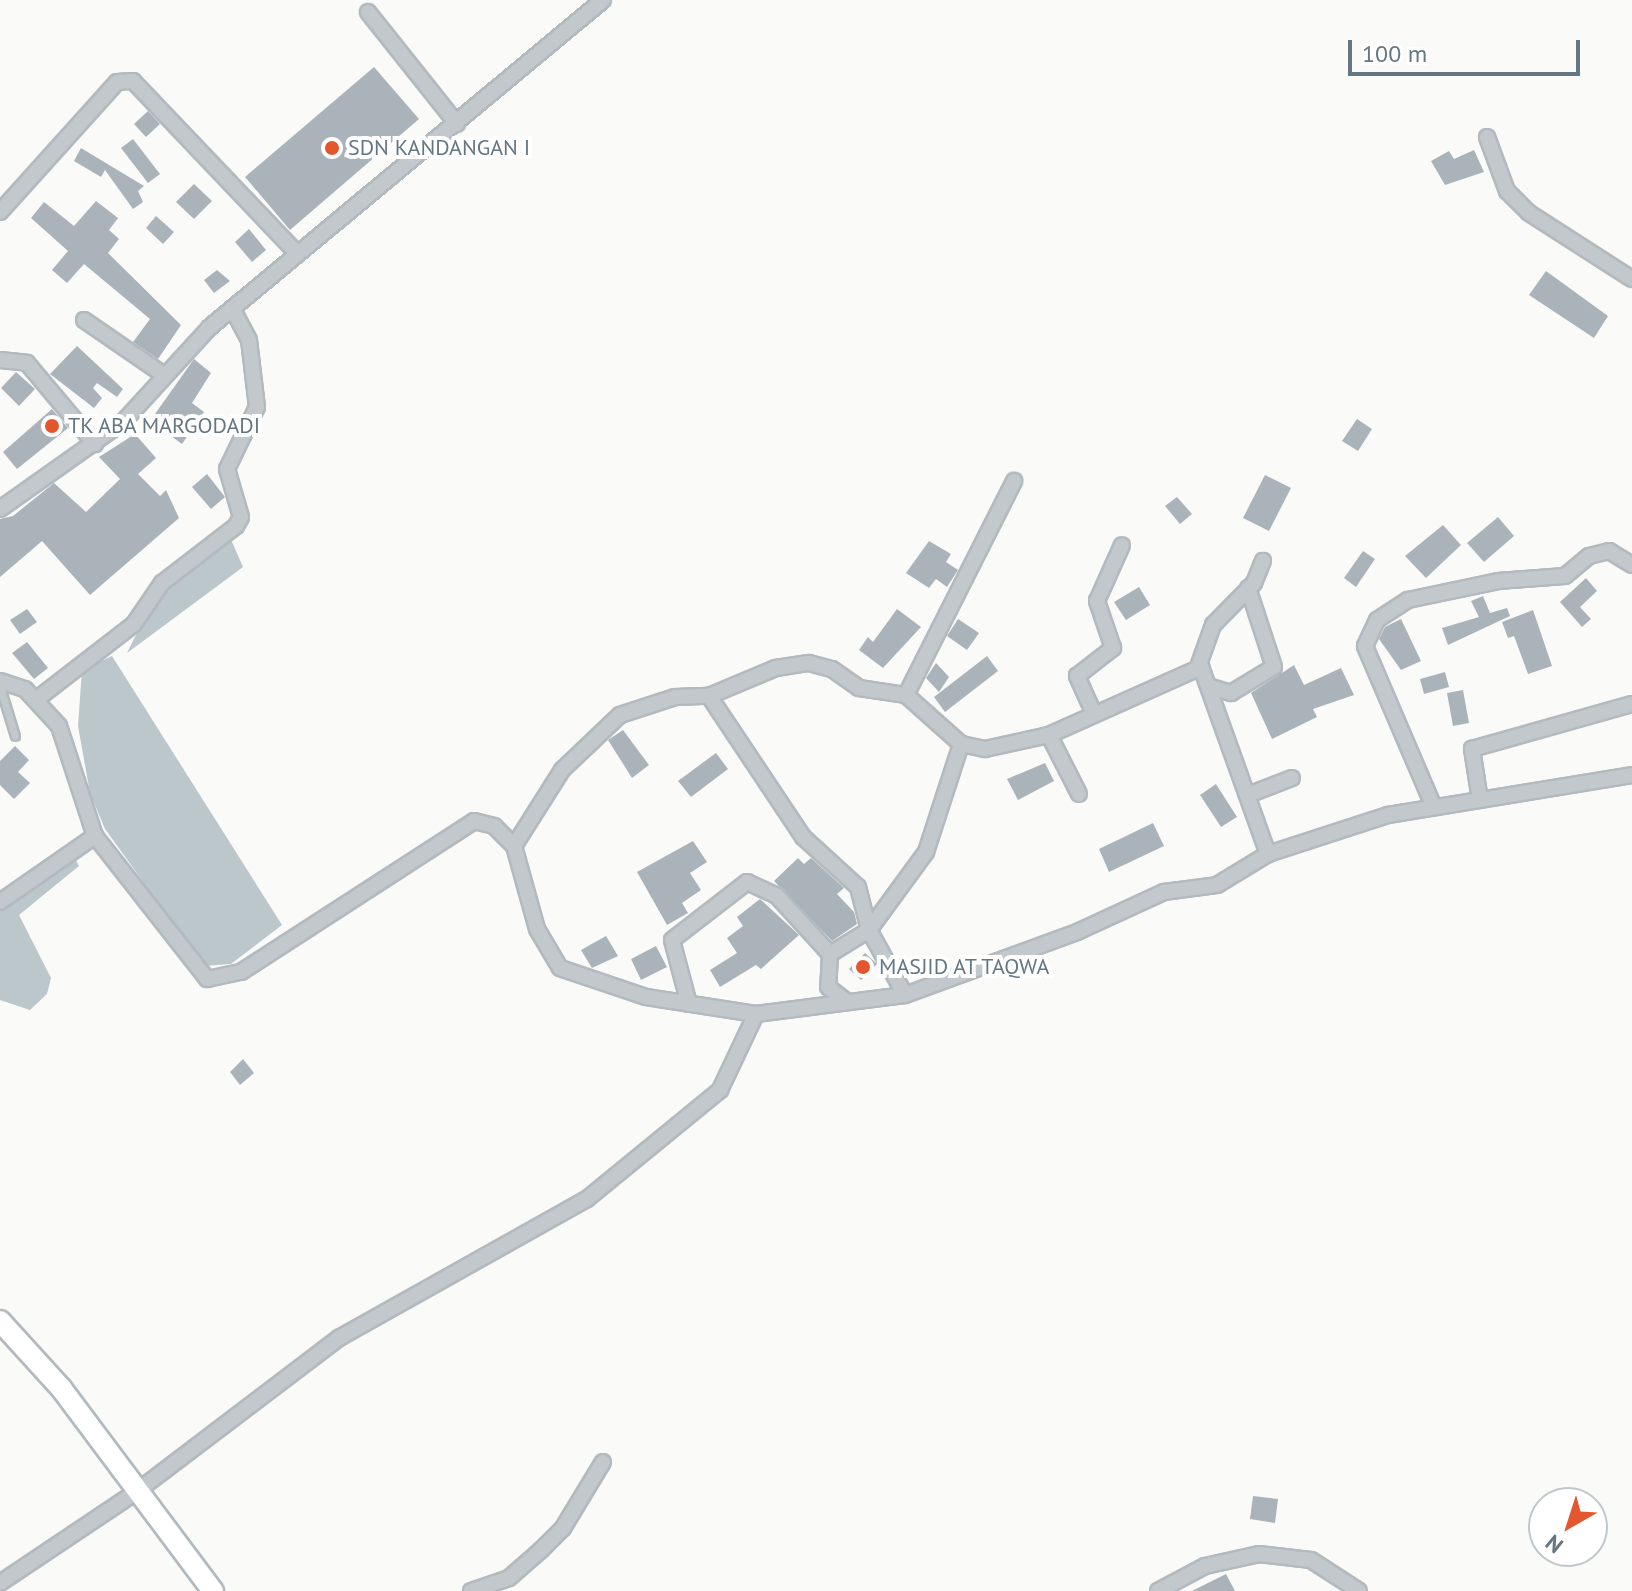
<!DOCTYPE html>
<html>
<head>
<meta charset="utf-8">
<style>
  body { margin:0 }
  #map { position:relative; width:1632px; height:1591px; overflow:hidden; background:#fafaf8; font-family:"PT Sans",sans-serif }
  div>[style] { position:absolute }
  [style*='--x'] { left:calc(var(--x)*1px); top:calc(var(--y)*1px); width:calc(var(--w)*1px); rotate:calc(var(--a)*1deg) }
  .water>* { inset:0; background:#bbc7cb }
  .building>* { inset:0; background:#aab3b9 }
  .roads { filter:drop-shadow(2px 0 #b3babf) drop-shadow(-2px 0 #b3babf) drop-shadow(0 2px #b3babf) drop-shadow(0 -2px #b3babf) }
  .lane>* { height:7px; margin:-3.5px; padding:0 3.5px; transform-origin:3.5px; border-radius:3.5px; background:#c3c8cc }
  .street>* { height:14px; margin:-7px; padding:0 7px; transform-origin:7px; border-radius:7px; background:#c3c8cc }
  .secondary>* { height:20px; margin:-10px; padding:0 10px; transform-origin:10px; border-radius:10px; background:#fff }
  .dots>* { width:22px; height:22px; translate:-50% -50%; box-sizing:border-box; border:4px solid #fff; border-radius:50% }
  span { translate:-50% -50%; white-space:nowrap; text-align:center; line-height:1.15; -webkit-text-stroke:8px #fff; paint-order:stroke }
  .poi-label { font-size:22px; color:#657683 }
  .left { translate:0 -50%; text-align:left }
  .north { position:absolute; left:1528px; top:1487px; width:80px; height:80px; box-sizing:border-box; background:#fff; border:2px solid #c1c8cd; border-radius:50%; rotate:219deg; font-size:22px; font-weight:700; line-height:32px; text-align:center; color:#657683 }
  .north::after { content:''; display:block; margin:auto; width:28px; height:36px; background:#e4572e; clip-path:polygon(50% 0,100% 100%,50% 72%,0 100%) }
  .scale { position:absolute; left:1348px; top:40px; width:232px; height:36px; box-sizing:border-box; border:4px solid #657683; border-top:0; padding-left:10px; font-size:24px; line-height:28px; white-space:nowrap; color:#657683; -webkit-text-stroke:6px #fff; paint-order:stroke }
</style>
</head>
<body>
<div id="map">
  <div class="water">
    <i style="clip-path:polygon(229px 535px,243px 567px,127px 653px,160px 586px)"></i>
    <i style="clip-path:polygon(112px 656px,282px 925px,231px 964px,204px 966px,105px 829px,90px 793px,78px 726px,82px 670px)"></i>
    <i style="clip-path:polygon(75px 858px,79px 866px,19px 915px,51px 978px,47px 994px,30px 1010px,0 1000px,0 910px)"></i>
  </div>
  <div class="building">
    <i style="clip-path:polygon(374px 67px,419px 119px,290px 230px,245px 177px)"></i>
    <i style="clip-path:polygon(148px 111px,160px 124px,146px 137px,134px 124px)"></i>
    <i style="clip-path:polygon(133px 139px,160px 174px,148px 183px,121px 148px)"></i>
    <i style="clip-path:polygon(81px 148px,144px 186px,138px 191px,143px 202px,133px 209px,105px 170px,101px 177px,74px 161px)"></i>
    <i style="clip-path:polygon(1474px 150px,1484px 172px,1445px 185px,1431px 161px,1449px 151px,1454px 159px)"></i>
    <i style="clip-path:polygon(194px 184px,212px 201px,194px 219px,176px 202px)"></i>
    <i style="clip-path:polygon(96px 201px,118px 218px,109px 230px,119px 239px,108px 253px,181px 325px,158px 359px,133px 342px,150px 319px,84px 264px,67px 283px,52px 270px,68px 251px,31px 218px,44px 202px,74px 226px)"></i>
    <i style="clip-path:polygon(156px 216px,174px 232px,163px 244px,146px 228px)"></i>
    <i style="clip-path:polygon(249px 229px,266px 250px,252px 262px,235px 242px)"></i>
    <i style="clip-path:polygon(217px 270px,230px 281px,214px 293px,204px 280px)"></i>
    <i style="clip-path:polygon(1546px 271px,1608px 316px,1594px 338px,1529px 295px)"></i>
    <i style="clip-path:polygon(77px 346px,123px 389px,117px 397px,97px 383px,93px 388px,102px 398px,94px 408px,50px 374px)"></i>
    <i style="clip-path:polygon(194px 359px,211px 373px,192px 403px,204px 412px,182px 444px,150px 421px)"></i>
    <i style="clip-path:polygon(16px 372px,35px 389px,19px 406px,1px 388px)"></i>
    <i style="clip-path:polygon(52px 409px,68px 428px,17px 469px,3px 452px)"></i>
    <i style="clip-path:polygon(1357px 419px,1372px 429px,1358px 451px,1342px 441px)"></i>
    <i style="clip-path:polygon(135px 434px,156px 458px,138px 474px,160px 496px,166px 490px,179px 518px,90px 595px,42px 541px,0 577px,0 519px,13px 516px,54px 483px,86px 512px,120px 479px,99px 457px)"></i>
    <i style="clip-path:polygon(207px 474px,225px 497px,211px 509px,192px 487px)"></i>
    <i style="clip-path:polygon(1265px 475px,1291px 488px,1269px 531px,1243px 518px)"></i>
    <i style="clip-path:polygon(1177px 497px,1192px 514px,1180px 524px,1165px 506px)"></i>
    <i style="clip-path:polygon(1498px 517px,1514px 536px,1484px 562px,1467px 543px)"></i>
    <i style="clip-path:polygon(1443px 525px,1461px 545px,1426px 578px,1405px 556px)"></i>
    <i style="clip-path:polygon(929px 541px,951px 554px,946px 562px,958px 570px,947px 587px,936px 579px,929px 588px,906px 573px)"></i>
    <i style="clip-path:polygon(1363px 551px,1375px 559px,1356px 587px,1344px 578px)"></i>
    <i style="clip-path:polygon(1586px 578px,1597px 591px,1580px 607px,1591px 619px,1582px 627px,1560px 602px)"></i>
    <i style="clip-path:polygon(1139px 587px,1150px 605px,1126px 620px,1114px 602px)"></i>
    <i style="clip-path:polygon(1483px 596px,1490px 613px,1507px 608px,1510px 616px,1448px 645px,1442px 628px,1479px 617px,1471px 601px)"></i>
    <i style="clip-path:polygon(27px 609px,37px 622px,20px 634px,10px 620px)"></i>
    <i style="clip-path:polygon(897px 609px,921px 627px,883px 668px,859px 650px,868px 637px,873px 642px)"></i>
    <i style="clip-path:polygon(1533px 610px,1552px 666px,1528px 674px,1514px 636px,1508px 638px,1502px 622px)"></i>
    <i style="clip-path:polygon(958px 619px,979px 633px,967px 650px,947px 636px)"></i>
    <i style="clip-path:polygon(1401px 619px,1421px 661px,1401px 670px,1379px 639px,1385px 627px)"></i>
    <i style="clip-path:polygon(27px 642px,48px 668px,34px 679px,12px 653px)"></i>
    <i style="clip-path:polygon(987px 656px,998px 671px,945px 712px,934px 697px)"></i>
    <i style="clip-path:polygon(936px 663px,949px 677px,939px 692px,926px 678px)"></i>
    <i style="clip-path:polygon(1294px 665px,1304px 685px,1341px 668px,1354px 695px,1313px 709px,1317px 717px,1272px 739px,1251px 693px)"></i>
    <i style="clip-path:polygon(1445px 672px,1449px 687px,1424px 694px,1420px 679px)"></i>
    <i style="clip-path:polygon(1463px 690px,1469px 723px,1453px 726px,1447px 693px)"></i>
    <i style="clip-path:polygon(623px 730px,649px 765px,632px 778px,608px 740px)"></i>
    <i style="clip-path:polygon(15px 746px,29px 760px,18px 772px,30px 783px,14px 799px,0 785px,0 761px)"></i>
    <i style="clip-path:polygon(716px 753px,728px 769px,691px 797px,678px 781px)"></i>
    <i style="clip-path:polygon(1045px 763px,1054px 781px,1018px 800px,1007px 779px)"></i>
    <i style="clip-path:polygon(1216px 784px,1237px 817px,1221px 827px,1200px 795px)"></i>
    <i style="clip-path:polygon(1153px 823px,1164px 846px,1109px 872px,1099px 849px)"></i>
    <i style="clip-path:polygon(693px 841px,707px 862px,690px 873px,701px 890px,682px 903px,688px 913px,667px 925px,637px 872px)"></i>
    <i style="clip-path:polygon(798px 858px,804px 864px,811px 858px,844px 888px,837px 894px,854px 912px,857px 924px,832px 941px,774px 881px)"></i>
    <i style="clip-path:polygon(760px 899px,799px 935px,761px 969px,756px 965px,720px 987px,710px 970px,737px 953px,727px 938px,743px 926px,737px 917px)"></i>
    <i style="clip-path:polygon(606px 936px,618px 956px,592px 968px,581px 950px)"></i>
    <i style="clip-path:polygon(656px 946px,667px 967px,641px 980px,631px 959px)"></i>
    <i style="clip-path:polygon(865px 953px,877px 964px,861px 980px,849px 969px)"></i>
    <i style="clip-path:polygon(243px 1059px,254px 1073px,240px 1085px,230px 1072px)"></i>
    <i style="clip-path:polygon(1253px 1496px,1278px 1499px,1275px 1523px,1250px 1519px)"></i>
    <i style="clip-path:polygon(1226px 1574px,1235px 1591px,1192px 1591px)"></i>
  </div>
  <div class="roads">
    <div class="lane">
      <i style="--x:0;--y:687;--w:51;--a:73"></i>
    </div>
    <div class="street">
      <i style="--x:368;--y:12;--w:143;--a:51.5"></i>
      <i style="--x:1487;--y:137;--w:58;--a:69.7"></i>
      <i style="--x:1507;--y:191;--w:31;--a:45"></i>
      <i style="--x:1529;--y:213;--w:122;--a:32.7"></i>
      <i style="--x:0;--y:212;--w:175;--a:-48"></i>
      <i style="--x:117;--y:82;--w:16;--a:-4"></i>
      <i style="--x:133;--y:81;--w:239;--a:46.4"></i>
      <i style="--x:84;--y:320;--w:97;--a:34.5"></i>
      <i style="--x:0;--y:360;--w:27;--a:6"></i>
      <i style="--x:27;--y:363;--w:106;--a:50"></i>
      <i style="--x:0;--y:509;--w:151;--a:-35.3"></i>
      <i style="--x:123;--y:422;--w:129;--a:-47.5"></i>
      <i style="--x:210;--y:327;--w:511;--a:-39.76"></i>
      <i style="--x:1198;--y:667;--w:45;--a:-70.3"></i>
      <i style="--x:1213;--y:625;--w:59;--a:-45.7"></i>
      <i style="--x:1254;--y:583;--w:24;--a:-68"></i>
      <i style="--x:0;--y:681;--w:26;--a:18"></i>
      <i style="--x:25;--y:689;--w:50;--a:47.4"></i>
      <i style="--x:59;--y:726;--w:116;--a:71.9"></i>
      <i style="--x:95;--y:836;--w:182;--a:51.9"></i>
      <i style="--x:207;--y:979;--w:35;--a:-12"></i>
      <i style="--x:241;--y:972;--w:278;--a:-32.9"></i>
      <i style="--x:474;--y:821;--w:21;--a:14"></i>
      <i style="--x:494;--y:826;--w:28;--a:45"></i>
      <i style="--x:514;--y:846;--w:86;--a:74.5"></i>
      <i style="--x:537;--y:929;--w:45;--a:59.5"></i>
      <i style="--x:560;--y:968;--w:91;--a:18.6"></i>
      <i style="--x:646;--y:997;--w:111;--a:8.8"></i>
      <i style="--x:756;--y:1014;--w:150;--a:-7.3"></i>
      <i style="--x:905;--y:995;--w:183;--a:-20.1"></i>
      <i style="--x:1077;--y:932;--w:96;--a:-24.7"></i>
      <i style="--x:1164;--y:892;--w:53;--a:-7.5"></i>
      <i style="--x:1217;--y:885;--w:60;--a:-31.3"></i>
      <i style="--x:1268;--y:854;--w:126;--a:-18"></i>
      <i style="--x:1388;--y:815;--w:247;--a:-9.3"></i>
      <i style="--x:1211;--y:687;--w:21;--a:17"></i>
      <i style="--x:1231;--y:693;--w:50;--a:-31.2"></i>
      <i style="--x:1274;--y:667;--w:83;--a:-108.2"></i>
      <i style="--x:906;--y:695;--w:240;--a:-63.2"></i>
      <i style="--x:709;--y:696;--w:169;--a:56.3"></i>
      <i style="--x:803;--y:837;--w:74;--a:42.3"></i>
      <i style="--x:858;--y:887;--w:44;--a:75.7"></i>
      <i style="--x:869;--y:930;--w:74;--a:61"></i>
      <i style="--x:37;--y:699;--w:123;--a:-37.7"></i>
      <i style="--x:134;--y:624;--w:50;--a:-55.7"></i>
      <i style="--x:162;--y:583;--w:93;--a:-37.6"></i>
      <i style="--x:236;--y:526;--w:10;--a:-61"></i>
      <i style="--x:241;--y:517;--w:50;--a:-106.3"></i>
      <i style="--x:227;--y:469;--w:69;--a:-64.2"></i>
      <i style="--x:257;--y:407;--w:67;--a:-96.8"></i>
      <i style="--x:249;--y:340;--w:36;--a:-118"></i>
      <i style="--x:1094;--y:714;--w:42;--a:-114.1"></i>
      <i style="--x:1077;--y:676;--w:46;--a:-37.9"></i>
      <i style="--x:1113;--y:648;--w:50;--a:-108.8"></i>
      <i style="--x:1097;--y:601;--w:61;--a:-65.9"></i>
      <i style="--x:1049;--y:735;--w:66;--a:63"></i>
      <i style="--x:1248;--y:795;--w:47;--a:-21.1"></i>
      <i style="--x:1480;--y:800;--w:52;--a:-98.9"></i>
      <i style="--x:1472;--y:749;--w:166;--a:-15.7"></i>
      <i style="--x:1433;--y:805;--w:173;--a:-113.2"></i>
      <i style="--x:1365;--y:646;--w:29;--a:-65"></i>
      <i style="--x:1377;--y:620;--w:37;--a:-33"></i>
      <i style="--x:1408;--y:600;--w:92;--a:-11.9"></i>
      <i style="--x:1498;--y:581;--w:67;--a:-4.3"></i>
      <i style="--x:1565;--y:576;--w:31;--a:-40"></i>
      <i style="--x:1589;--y:556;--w:21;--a:-14"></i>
      <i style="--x:1609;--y:551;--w:27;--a:31"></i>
      <i style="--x:514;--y:846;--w:90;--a:-57.7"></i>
      <i style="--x:562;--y:770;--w:80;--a:-43.5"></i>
      <i style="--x:620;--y:715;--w:58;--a:-18.1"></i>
      <i style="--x:675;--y:697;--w:34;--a:-2"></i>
      <i style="--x:709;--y:696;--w:73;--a:-22.7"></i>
      <i style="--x:776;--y:668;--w:33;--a:-9"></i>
      <i style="--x:809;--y:663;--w:24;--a:15"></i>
      <i style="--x:832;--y:669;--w:33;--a:35"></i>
      <i style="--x:859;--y:688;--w:48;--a:8.5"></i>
      <i style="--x:906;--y:695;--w:74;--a:41.7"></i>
      <i style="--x:961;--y:744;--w:25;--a:12"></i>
      <i style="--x:985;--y:749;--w:66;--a:-12.3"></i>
      <i style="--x:1049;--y:735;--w:167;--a:-24.1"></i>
      <i style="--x:1201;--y:667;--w:199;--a:70.3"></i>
      <i style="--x:0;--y:902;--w:116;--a:-34.8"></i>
      <i style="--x:830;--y:954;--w:33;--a:93"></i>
      <i style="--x:828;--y:987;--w:24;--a:38"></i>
      <i style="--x:689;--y:1004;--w:66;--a:-104.9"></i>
      <i style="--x:672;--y:940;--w:95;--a:-37.7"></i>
      <i style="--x:747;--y:882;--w:33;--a:25"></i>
      <i style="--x:777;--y:896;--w:79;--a:47.6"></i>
      <i style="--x:830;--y:954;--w:46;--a:-31.6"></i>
      <i style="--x:869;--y:930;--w:97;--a:-53.8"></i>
      <i style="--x:926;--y:852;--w:114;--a:-72"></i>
      <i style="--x:0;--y:1583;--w:164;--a:-33.8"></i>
      <i style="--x:136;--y:1492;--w:255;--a:-37.2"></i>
      <i style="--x:339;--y:1338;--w:284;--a:-29.3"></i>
      <i style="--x:587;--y:1199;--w:172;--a:-39.3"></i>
      <i style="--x:720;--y:1090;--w:84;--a:-64.7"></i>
      <i style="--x:471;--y:1591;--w:40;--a:-18.9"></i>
      <i style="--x:509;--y:1578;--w:43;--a:-41.2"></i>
      <i style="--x:541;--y:1550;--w:31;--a:-45"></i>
      <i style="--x:563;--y:1528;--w:77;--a:-58.8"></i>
      <i style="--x:1158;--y:1591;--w:53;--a:-28"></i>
      <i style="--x:1205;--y:1566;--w:55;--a:-12.5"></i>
      <i style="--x:1259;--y:1554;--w:52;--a:6.6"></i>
      <i style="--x:1311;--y:1560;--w:57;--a:32.9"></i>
    </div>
    <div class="secondary">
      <i style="--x:0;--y:1321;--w:91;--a:47.7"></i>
      <i style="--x:61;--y:1388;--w:254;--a:53.2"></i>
    </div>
  </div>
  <div class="dots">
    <i style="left:332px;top:148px;background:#e4572e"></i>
    <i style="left:52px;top:426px;background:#e4572e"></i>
    <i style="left:863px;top:967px;background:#e4572e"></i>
  </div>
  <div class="poi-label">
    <span class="left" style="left:348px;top:148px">SDN KANDANGAN I</span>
    <span class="left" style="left:68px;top:426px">TK ABA MARGODADI</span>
    <span class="left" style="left:879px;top:967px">MASJID AT TAQWA</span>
  </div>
  <div class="north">N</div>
  <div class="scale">100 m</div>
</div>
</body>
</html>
